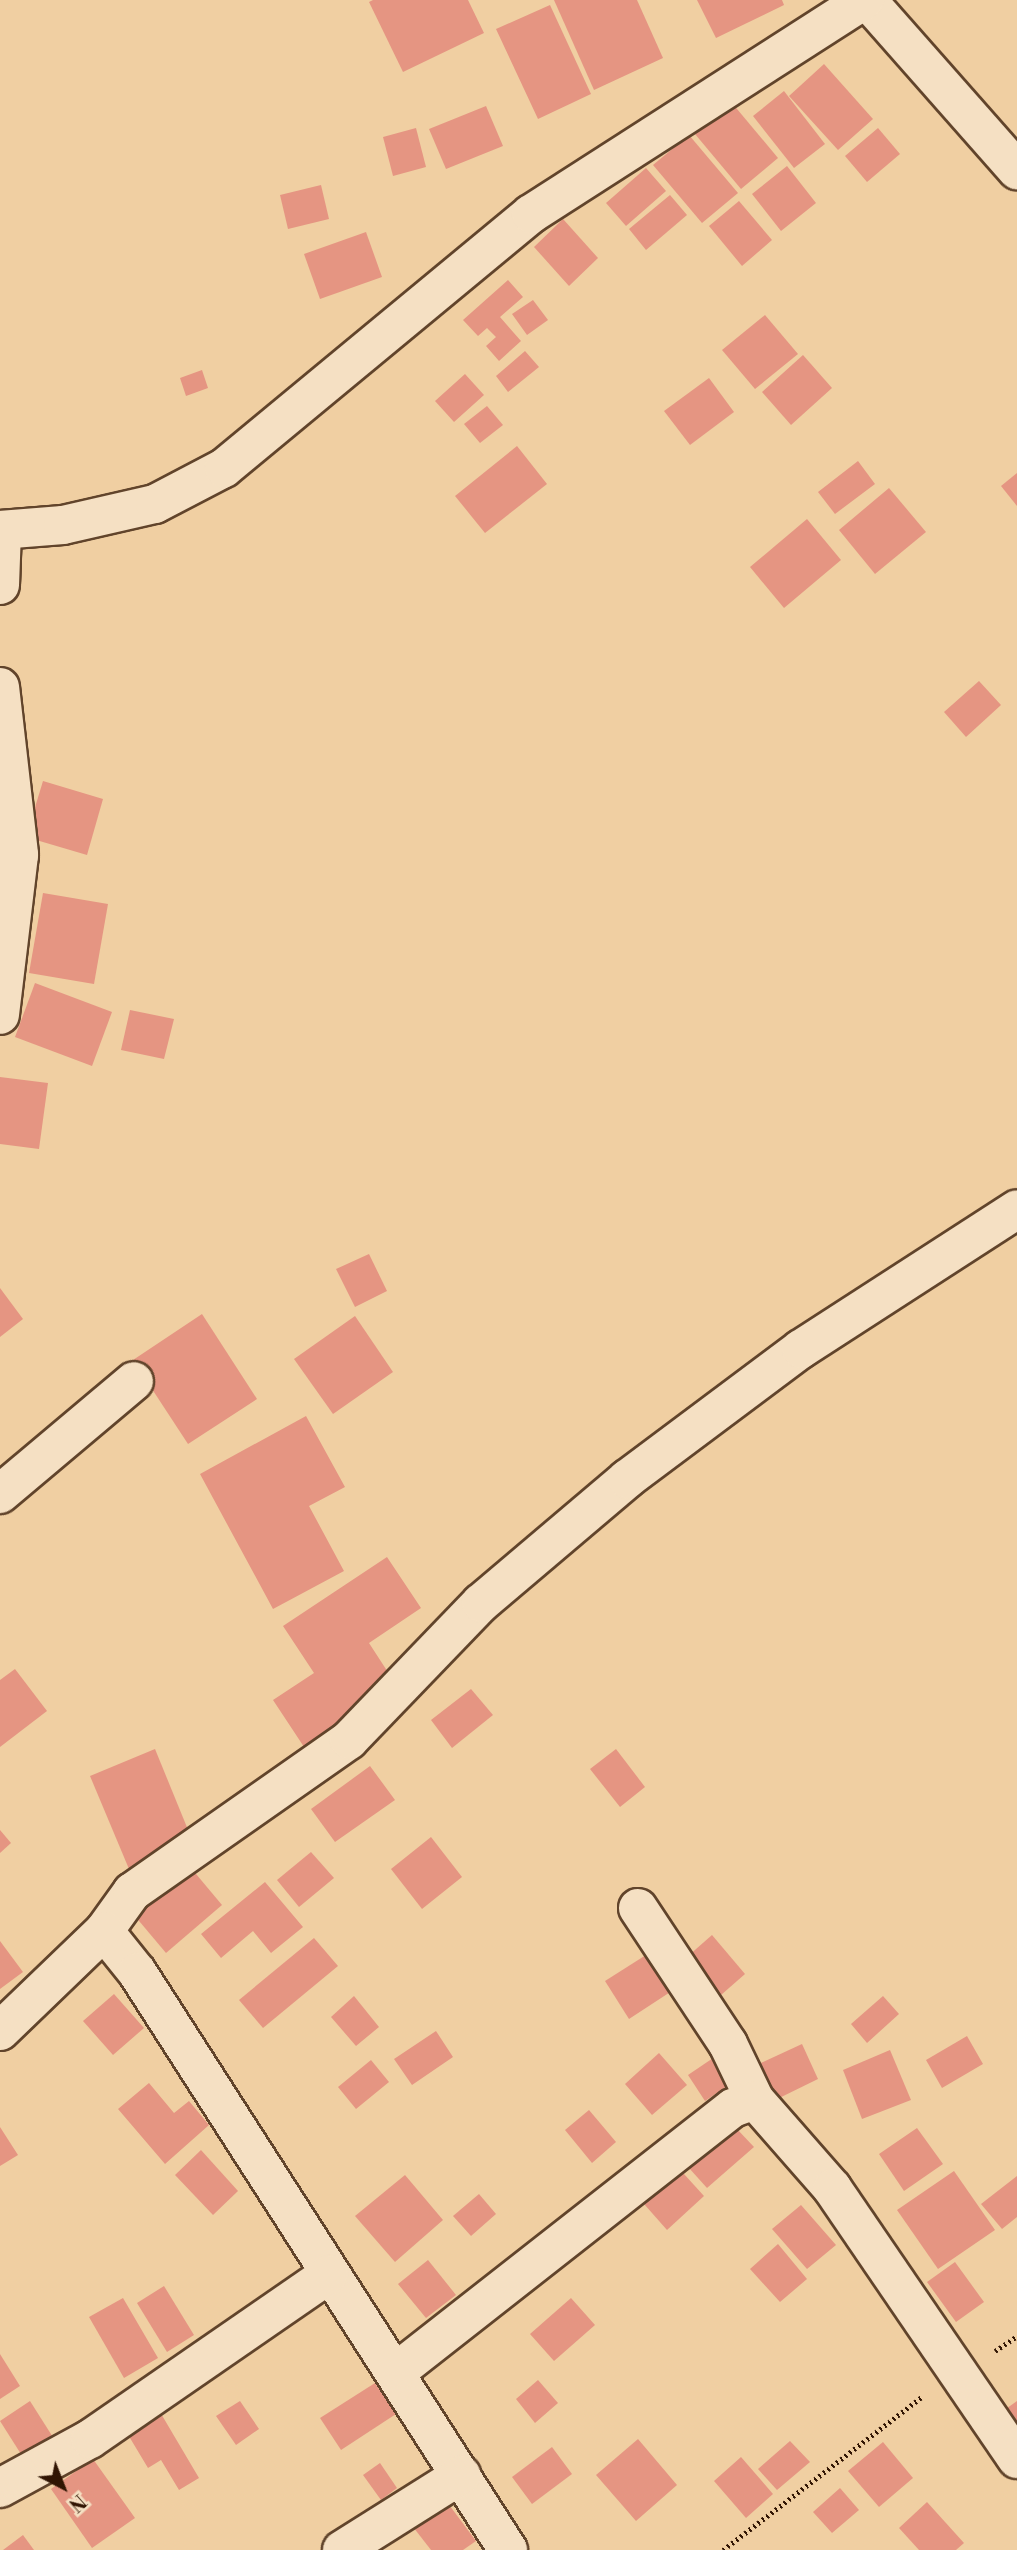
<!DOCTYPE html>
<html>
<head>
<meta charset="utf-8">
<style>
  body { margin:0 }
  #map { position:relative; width:1017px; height:2550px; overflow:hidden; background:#f0cfa2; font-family:"Libre Bodoni",serif }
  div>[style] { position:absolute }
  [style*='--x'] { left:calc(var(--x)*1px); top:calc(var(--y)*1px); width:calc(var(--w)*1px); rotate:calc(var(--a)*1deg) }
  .building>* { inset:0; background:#e59582 }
  .path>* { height:4.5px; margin-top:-2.25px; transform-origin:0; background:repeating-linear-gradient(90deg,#311503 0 2px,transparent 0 5.5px) }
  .roads { filter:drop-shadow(2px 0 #61442b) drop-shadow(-2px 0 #61442b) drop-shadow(0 2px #61442b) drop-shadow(0 -2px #61442b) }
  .minor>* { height:38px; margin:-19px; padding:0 19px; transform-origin:19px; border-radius:19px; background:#f5e0c3 }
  span { translate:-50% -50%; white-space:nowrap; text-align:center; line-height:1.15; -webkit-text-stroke:5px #f5e0c3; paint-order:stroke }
  .north { position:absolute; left:28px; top:2452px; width:70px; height:70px; -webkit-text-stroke:5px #f5e0c3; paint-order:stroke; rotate:138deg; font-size:19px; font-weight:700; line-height:28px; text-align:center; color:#311503 }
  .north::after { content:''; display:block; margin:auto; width:24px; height:32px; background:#311503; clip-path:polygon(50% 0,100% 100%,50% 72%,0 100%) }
</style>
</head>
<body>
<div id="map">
  <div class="building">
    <i style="clip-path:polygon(373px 0,468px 0,484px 33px,403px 72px,369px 2px)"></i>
    <i style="clip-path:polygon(554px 0,637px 0,663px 58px,594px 90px)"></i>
    <i style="clip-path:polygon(697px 0,782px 0,784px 5px,716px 38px)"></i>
    <i style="clip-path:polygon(550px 5px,591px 94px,538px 119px,496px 29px)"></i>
    <i style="clip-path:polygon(824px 64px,873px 119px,838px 150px,789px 96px)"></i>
    <i style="clip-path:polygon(784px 91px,825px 144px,794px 168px,753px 116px)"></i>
    <i style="clip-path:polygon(732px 103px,778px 158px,741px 189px,695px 134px)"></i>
    <i style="clip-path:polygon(486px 106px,503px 146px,446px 169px,429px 129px)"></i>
    <i style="clip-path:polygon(416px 128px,426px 167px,393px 176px,383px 137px)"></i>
    <i style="clip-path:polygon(878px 128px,900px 154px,867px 182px,845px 156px)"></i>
    <i style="clip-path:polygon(689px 135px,738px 193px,702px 223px,653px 165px)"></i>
    <i style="clip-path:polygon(787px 166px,816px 203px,781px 231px,752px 194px)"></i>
    <i style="clip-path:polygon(646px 168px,666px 191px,626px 226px,606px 203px)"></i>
    <i style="clip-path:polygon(321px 185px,329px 219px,288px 229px,280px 195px)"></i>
    <i style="clip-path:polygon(670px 195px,687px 215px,646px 250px,629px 229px)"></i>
    <i style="clip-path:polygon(739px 201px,772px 240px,742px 266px,709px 226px)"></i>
    <i style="clip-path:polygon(563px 219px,598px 258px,569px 286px,534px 247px)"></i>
    <i style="clip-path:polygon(366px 232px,382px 277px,320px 299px,304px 254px)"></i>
    <i style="clip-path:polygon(508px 280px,523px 297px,500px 317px,521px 341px,499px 361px,486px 346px,496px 337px,487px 328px,478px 336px,463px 320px)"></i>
    <i style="clip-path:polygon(533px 300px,548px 320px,527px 335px,512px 314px)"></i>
    <i style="clip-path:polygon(765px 315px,798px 354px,755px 389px,722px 350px)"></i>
    <i style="clip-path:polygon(525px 351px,539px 367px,508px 392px,496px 376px)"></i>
    <i style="clip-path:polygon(803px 355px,832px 388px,791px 425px,762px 392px)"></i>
    <i style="clip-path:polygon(202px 370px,208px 388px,186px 396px,180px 378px)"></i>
    <i style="clip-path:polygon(465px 374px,484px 395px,454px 422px,435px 401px)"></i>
    <i style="clip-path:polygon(709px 378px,734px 412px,690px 445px,664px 411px)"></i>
    <i style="clip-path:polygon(487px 406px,503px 425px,480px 443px,464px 424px)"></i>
    <i style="clip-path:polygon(517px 446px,547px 484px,485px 533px,455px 496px)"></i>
    <i style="clip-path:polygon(858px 461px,875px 484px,835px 514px,818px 492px)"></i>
    <i style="clip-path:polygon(1017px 473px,1017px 506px,1001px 486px)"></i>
    <i style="clip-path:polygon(889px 488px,926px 532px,875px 574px,839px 530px)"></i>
    <i style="clip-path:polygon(807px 519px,841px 560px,784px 608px,750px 567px)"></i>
    <i style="clip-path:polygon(979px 681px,1001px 705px,966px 737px,944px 712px)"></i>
    <i style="clip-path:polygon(43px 781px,103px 799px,87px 855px,26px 837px)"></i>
    <i style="clip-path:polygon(43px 893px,108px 904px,94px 984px,29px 973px)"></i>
    <i style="clip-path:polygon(35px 983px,112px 1012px,92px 1066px,15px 1037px)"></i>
    <i style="clip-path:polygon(130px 1010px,174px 1019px,164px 1059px,121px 1050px)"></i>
    <i style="clip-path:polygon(0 1077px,48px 1083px,39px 1149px,0 1144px)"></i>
    <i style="clip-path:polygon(369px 1254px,387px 1291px,355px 1307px,336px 1269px)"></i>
    <i style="clip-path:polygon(0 1288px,23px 1319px,0 1337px)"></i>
    <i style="clip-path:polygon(202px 1314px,257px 1399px,188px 1444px,133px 1360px)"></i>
    <i style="clip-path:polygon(355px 1316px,393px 1372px,333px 1414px,294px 1359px)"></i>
    <i style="clip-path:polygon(306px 1416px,345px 1487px,309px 1506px,344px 1571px,273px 1609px,200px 1474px)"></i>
    <i style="clip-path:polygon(387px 1557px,421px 1608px,369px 1643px,395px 1683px,308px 1753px,273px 1700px,314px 1673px,283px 1626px)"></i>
    <i style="clip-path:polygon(15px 1669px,47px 1711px,0 1747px,0 1680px)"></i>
    <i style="clip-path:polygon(471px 1689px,493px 1715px,452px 1748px,431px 1720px)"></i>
    <i style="clip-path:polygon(155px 1749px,193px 1842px,129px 1869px,90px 1776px)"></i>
    <i style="clip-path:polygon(616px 1749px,645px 1787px,620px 1807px,590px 1769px)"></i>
    <i style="clip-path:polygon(370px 1766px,395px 1800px,335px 1842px,311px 1809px)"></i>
    <i style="clip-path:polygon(0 1830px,11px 1843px,0 1853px)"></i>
    <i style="clip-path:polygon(431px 1837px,462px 1877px,422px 1909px,391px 1869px)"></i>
    <i style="clip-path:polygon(311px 1852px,334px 1878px,299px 1907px,277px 1880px)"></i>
    <i style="clip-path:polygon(186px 1862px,222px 1905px,166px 1953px,129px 1909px)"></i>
    <i style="clip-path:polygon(265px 1882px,303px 1927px,271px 1953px,253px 1931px,221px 1958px,201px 1934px)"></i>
    <i style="clip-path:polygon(712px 1935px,745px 1974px,713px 2002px,679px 1964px)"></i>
    <i style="clip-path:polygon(314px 1938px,338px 1966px,263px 2028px,239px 2000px)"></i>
    <i style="clip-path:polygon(0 1941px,23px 1972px,0 1989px)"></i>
    <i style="clip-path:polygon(657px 1948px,681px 1985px,629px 2019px,605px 1981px)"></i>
    <i style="clip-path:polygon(114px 1994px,144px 2028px,113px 2055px,83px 2021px)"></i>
    <i style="clip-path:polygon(354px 1996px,379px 2027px,356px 2046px,331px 2017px)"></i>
    <i style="clip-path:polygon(883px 1996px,899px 2014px,867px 2043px,851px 2024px)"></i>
    <i style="clip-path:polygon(436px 2031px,453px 2057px,412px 2085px,394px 2059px)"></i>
    <i style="clip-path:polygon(967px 2036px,983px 2064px,942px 2088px,926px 2060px)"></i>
    <i style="clip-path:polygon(802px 2044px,818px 2079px,769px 2103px,752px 2067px)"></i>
    <i style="clip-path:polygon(890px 2050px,911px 2100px,862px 2119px,843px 2070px)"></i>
    <i style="clip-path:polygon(722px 2052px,739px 2078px,705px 2101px,688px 2075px)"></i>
    <i style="clip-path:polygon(659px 2053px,687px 2085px,652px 2115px,625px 2084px)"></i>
    <i style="clip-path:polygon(371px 2060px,389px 2082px,356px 2109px,338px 2087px)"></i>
    <i style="clip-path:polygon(149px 2083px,174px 2113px,189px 2101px,209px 2125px,165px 2164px,118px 2109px)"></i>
    <i style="clip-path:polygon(589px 2110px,616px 2142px,592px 2163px,565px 2130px)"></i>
    <i style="clip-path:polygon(0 2127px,18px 2155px,0 2166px)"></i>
    <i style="clip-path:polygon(736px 2128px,754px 2147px,707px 2188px,689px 2168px)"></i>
    <i style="clip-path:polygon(917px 2128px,943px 2164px,904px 2191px,879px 2154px)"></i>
    <i style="clip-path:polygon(201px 2150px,238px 2191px,213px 2215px,175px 2175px)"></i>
    <i style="clip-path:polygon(674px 2163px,704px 2196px,667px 2230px,637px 2196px)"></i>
    <i style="clip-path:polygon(954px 2171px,995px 2230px,938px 2269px,897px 2210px)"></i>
    <i style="clip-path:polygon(405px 2175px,443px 2220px,395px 2262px,355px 2216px)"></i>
    <i style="clip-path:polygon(1017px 2176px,1017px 2217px,1002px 2229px,981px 2204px)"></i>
    <i style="clip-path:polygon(479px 2194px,496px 2214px,471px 2236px,453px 2216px)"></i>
    <i style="clip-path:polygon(801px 2205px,836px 2245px,807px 2269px,772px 2229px)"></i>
    <i style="clip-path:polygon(778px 2244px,807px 2279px,780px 2302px,750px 2269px)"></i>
    <i style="clip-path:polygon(428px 2260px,456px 2295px,426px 2318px,398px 2284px)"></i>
    <i style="clip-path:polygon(955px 2262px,984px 2302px,956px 2322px,927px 2282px)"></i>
    <i style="clip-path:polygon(164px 2286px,194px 2335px,167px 2352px,137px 2303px)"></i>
    <i style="clip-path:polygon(123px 2298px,158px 2358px,124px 2378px,89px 2317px)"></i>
    <i style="clip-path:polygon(571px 2298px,595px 2325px,554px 2361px,530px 2334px)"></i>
    <i style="clip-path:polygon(0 2354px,20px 2386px,0 2399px)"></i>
    <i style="clip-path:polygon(538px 2380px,558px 2403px,535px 2423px,516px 2399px)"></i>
    <i style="clip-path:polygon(375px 2383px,396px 2414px,341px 2450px,320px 2418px)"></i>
    <i style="clip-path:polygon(30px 2401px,56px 2442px,26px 2462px,0 2421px)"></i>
    <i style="clip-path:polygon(240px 2401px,259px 2429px,236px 2445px,216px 2416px)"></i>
    <i style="clip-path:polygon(1017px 2401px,1017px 2430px,1003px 2411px)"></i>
    <i style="clip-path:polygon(160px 2412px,199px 2478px,179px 2490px,161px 2460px,148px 2468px,127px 2433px)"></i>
    <i style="clip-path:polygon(638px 2439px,677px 2485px,636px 2521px,596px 2475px)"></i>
    <i style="clip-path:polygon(790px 2441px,810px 2462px,777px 2490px,758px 2469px)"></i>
    <i style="clip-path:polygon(883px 2442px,913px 2478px,879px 2507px,848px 2471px)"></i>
    <i style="clip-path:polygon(552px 2447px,572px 2474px,532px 2504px,512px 2477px)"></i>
    <i style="clip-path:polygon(741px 2457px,773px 2494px,746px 2518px,714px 2481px)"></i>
    <i style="clip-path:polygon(93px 2459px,135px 2518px,92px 2548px,51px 2489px)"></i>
    <i style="clip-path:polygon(380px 2463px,397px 2488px,381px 2500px,363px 2475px)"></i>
    <i style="clip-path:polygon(840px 2488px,859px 2510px,832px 2533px,813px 2512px)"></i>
    <i style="clip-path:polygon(444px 2498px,476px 2541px,463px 2550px,431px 2550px,410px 2523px)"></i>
    <i style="clip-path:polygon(927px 2502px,964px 2543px,956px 2550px,919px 2550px,899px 2528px)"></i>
    <i style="clip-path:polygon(23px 2535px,34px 2550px,3px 2550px)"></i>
  </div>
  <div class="path">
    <i style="--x:995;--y:2351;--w:27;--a:-34"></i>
    <i style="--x:723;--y:2550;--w:251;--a:-37.6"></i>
  </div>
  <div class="roads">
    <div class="minor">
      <i style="--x:867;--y:0;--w:227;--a:48.6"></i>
      <i style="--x:0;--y:530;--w:63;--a:-4.5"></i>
      <i style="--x:63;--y:525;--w:94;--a:-12.9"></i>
      <i style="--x:155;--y:504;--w:78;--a:-27.6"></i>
      <i style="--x:224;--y:468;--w:398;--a:-39.6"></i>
      <i style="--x:531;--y:214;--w:396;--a:-32.7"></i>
      <i style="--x:0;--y:585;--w:55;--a:-87.9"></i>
      <i style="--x:0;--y:687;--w:169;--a:83.5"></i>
      <i style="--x:19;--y:855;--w:161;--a:96.8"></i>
      <i style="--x:0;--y:1494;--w:175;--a:-40.1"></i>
      <i style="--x:638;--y:1908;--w:163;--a:56.5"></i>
      <i style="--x:728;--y:2044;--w:62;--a:64.3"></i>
      <i style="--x:104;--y:1931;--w:48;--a:-54.3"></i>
      <i style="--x:132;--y:1892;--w:265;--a:-35"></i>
      <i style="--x:349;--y:1740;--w:190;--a:-46.1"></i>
      <i style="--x:481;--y:1603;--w:192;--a:-40.3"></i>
      <i style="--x:627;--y:1479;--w:217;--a:-36.8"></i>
      <i style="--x:801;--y:1349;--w:257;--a:-32.9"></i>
      <i style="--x:0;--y:2031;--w:144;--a:-43.9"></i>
      <i style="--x:104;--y:1931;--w:53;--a:51.2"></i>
      <i style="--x:137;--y:1972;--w:687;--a:57.3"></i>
      <i style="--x:396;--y:2372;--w:428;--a:-38.1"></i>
      <i style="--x:733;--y:2108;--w:23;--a:-20"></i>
      <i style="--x:755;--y:2100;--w:117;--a:48.8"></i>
      <i style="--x:832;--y:2188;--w:328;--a:55.7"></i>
      <i style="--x:0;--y:2488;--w:102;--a:-28.6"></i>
      <i style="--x:90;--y:2439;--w:290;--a:-34.6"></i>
      <i style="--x:342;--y:2550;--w:141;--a:-32.2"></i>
    </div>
  </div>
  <div class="north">N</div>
</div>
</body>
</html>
